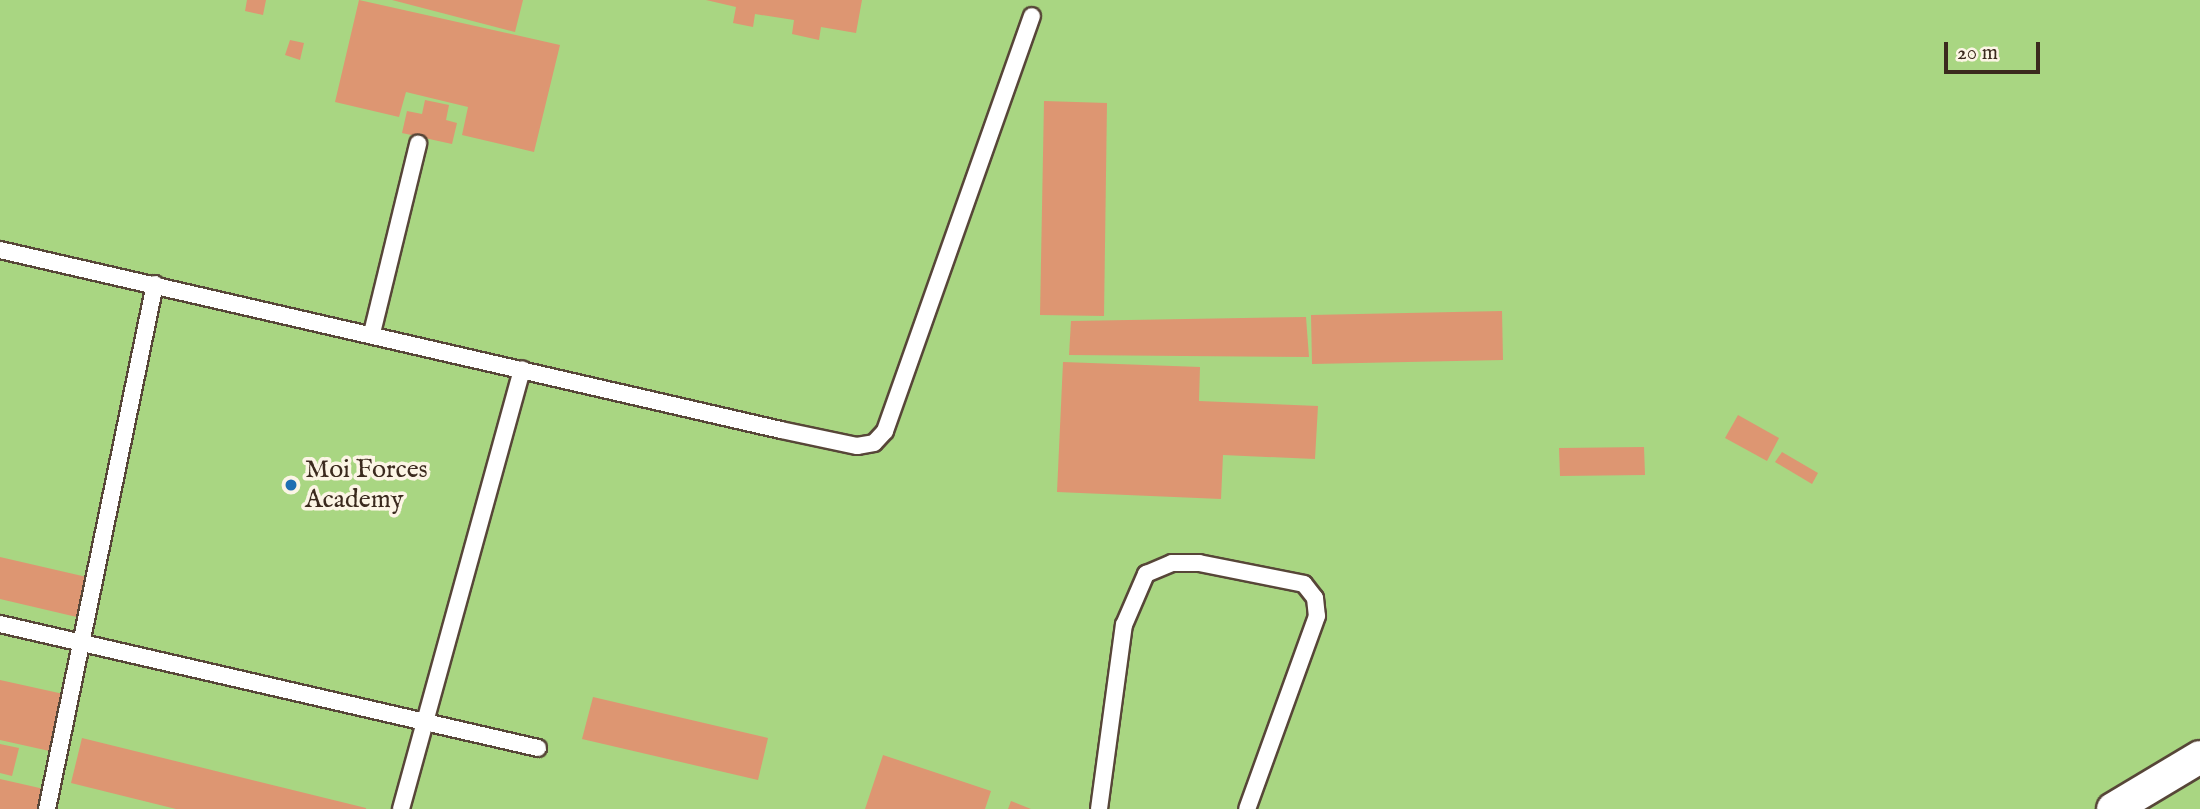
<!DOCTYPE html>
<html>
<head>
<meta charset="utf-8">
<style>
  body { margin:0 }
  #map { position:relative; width:2200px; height:809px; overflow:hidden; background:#f3e6cb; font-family:"IM FELL English",serif }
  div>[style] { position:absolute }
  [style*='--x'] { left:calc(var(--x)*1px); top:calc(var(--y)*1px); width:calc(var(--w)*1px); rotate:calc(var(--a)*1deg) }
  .green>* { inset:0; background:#a9d682 }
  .building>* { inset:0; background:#dd9672 }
  .roads { filter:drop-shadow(2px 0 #574638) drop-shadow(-2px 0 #574638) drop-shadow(0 2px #574638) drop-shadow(0 -2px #574638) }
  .service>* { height:16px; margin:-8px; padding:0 8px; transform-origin:8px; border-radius:8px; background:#fff }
  .minor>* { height:32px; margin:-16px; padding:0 16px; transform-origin:16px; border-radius:16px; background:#fff }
  .dots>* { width:19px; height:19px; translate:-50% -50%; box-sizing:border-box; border:4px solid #fcf5e5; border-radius:50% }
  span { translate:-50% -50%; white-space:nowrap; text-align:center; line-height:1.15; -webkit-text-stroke:7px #fcf5e5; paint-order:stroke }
  .poi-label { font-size:26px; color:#3b2a1e }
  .left { translate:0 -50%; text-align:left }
  .scale { position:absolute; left:1944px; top:42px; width:96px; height:32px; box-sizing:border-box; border:4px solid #3b2a1e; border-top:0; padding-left:9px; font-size:21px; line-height:24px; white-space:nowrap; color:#3b2a1e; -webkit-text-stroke:5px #fcf5e5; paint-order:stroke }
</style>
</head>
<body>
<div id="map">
  <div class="green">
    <i style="clip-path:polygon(0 0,2200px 0,2200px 809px,0 809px)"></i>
  </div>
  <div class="building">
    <i style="clip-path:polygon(247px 0,266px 0,263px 15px,245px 11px)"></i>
    <i style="clip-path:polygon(359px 0,560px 45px,534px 152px,462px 135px,468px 107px,406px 92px,399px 117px,335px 102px)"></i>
    <i style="clip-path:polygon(392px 0,523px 0,515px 32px)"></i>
    <i style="clip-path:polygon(706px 0,862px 0,856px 33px,821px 27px,819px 40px,792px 34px,794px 20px,755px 14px,753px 27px,733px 23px,736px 7px)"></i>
    <i style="clip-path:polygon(290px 40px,304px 43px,300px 60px,285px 55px)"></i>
    <i style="clip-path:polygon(425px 100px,449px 105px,446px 120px,457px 123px,452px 144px,402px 133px,407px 111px,422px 114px)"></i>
    <i style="clip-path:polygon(1044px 101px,1107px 103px,1104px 316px,1040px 315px)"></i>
    <i style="clip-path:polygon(1502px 311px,1503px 360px,1312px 364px,1311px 315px)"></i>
    <i style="clip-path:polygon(1306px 317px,1309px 357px,1069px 355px,1071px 321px)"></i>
    <i style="clip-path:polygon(1063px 362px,1200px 367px,1199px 401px,1318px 406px,1315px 459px,1223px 455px,1221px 499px,1057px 492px)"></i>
    <i style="clip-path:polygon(1738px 415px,1779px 438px,1767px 461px,1725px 438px)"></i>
    <i style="clip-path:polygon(1644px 447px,1645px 475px,1560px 476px,1559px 448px)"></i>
    <i style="clip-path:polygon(1782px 452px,1818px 473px,1812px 484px,1775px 462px)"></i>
    <i style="clip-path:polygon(0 557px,91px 578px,81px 618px,0 599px)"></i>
    <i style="clip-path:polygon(0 680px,68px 695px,54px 752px,0 740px)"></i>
    <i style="clip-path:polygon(593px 697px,768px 738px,758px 780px,582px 739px)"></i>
    <i style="clip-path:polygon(82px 738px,366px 808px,366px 809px,176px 809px,71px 783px)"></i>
    <i style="clip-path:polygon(0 744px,19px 748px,12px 776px,0 773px)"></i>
    <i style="clip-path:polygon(883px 755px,991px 791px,985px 809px,865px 809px)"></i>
    <i style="clip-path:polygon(0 779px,44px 789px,39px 809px,0 809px)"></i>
    <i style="clip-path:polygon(1011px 801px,1031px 809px,1008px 809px)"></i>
  </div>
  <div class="roads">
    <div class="service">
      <i style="--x:0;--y:250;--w:801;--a:12.98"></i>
      <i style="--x:781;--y:430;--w:78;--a:11.9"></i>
      <i style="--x:857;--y:446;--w:17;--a:-10"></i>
      <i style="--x:874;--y:443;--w:16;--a:-47"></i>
      <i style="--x:885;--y:431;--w:440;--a:-70.5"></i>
      <i style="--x:372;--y:333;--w:195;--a:-76.3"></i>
      <i style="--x:0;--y:624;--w:552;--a:12.98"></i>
      <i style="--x:47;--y:809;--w:536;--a:-78.38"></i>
      <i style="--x:401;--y:809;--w:456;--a:-74.6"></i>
      <i style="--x:1099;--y:809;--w:186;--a:-82.3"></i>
      <i style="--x:1124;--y:625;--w:56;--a:-66.7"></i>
      <i style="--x:1146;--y:574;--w:28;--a:-23"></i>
      <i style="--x:1172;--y:563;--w:27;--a:0"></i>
      <i style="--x:1199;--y:563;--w:107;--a:11.3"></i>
      <i style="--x:1304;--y:584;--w:18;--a:52"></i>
      <i style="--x:1315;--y:598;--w:18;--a:84"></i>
      <i style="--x:1317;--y:616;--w:205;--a:109.9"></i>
    </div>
    <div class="minor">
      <i style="--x:2113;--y:809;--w:101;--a:-30.9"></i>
    </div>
  </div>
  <div class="dots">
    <i style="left:291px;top:485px;background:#1f6fb2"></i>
  </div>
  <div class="poi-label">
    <span class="left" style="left:305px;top:485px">Moi Forces<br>Academy</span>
  </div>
  <div class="scale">20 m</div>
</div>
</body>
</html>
